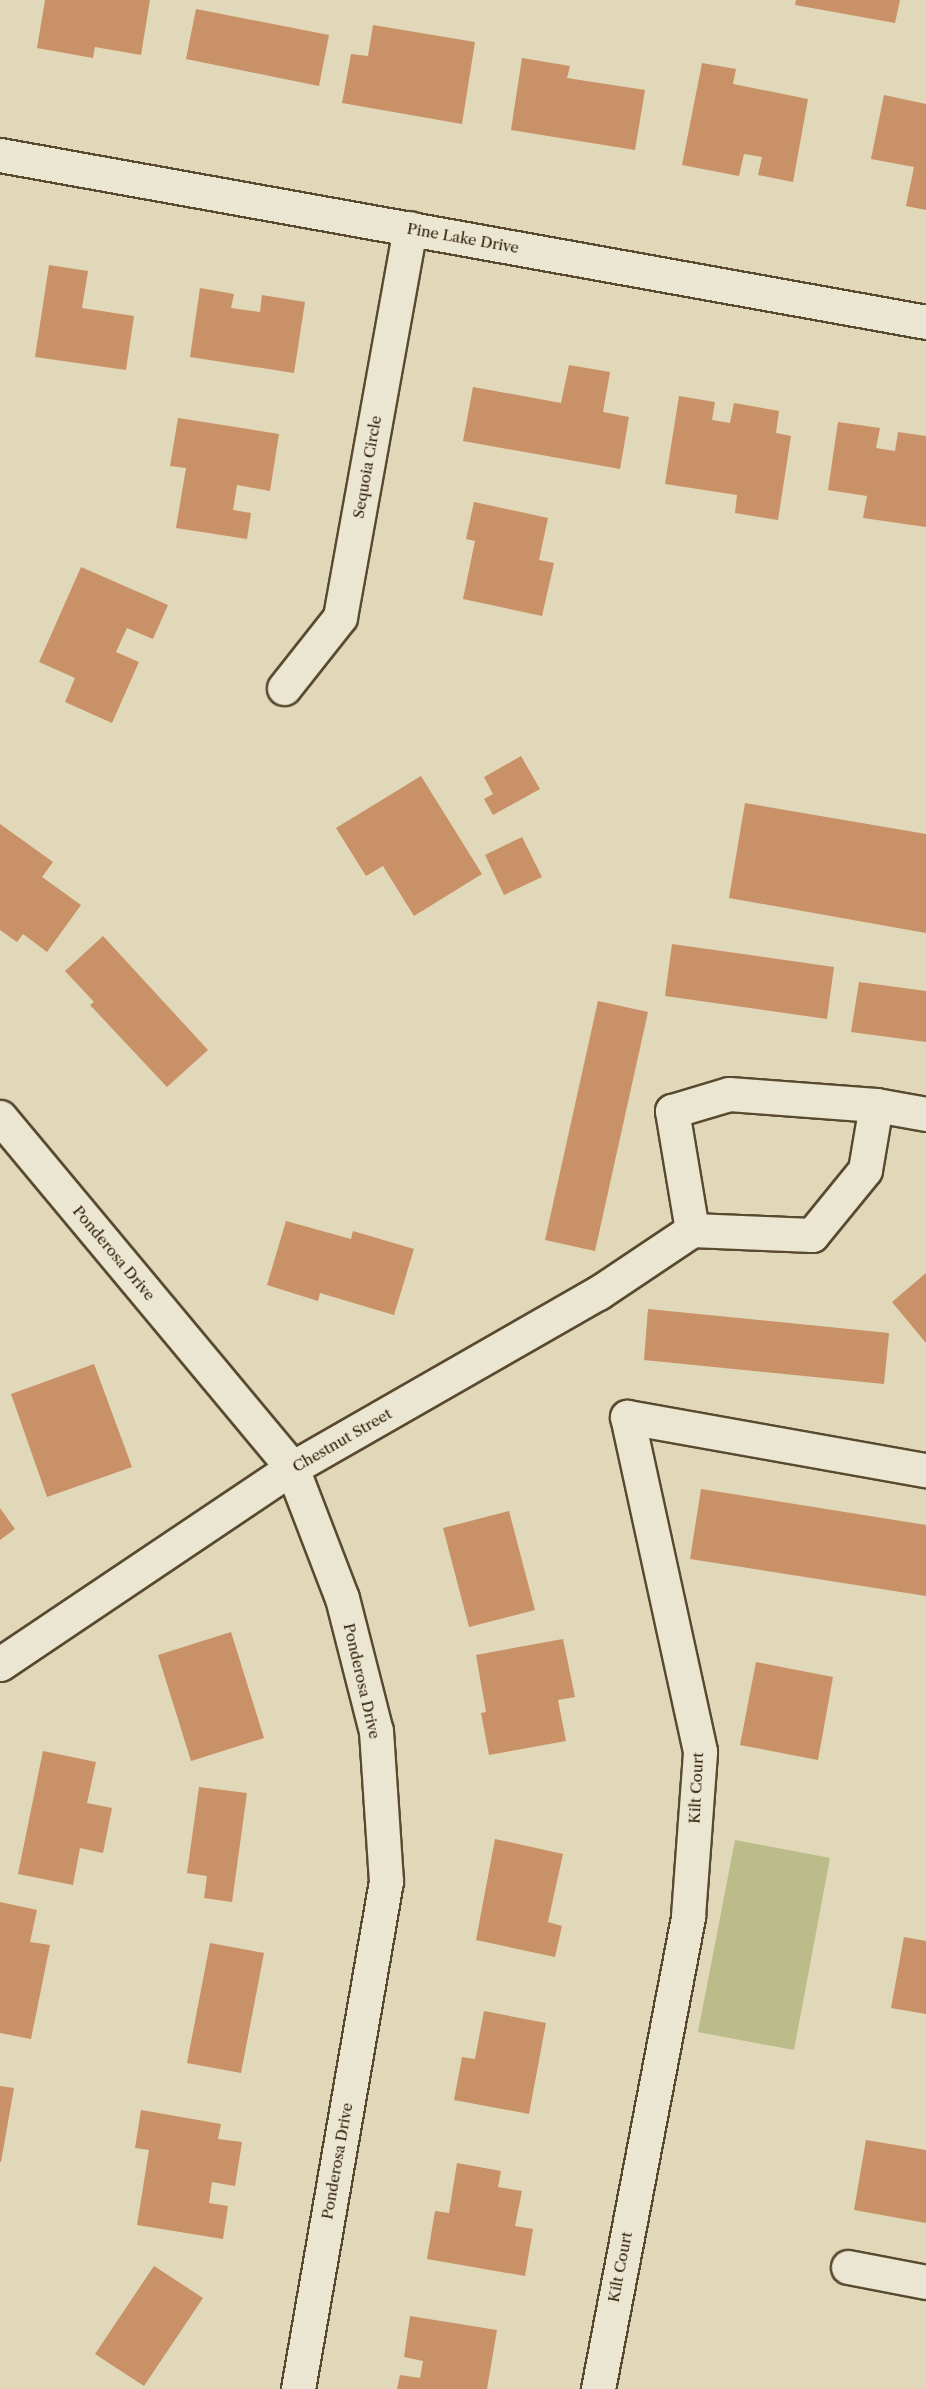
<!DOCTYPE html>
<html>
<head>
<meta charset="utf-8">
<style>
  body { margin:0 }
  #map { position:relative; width:926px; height:2389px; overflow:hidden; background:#e0d8b8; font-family:"Libre Caslon Text",serif }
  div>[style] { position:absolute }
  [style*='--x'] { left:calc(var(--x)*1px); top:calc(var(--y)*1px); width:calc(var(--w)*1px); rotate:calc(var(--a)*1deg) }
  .green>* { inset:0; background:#bbbc89 }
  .building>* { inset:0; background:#c99167 }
  .roads { filter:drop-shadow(2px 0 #594a2f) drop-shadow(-2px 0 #594a2f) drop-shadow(0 2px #594a2f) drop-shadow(0 -2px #594a2f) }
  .minor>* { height:33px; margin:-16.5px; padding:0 16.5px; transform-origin:16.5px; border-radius:16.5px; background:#ebe6d1 }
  span { translate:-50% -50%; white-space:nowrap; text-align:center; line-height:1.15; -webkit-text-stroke:4.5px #ebe6d1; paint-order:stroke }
  .street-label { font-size:15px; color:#2c1b01 }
</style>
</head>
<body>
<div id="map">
  <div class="green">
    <i style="clip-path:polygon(735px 1840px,830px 1858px,794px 2050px,698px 2032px)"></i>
  </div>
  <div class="building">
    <i style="clip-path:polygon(45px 0,150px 0,141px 55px,95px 47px,93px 58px,37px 48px)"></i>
    <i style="clip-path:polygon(796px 0,900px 0,895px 23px,795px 5px)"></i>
    <i style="clip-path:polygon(196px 9px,329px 35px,319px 86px,186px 59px)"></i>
    <i style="clip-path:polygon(373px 25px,475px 42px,462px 124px,342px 103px,351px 54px,368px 56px)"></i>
    <i style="clip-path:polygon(522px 58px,570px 66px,567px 78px,645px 90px,635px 150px,511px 130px)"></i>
    <i style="clip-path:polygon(702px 63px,736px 69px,733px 84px,808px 99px,793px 182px,758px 175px,762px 157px,744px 154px,739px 176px,682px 165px)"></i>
    <i style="clip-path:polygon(884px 95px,926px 104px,926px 210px,906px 206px,914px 167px,871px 159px)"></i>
    <i style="clip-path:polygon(49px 265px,88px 271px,82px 308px,134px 316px,126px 370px,35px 357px)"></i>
    <i style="clip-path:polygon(200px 288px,234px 294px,231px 308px,260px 312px,262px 295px,305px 302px,294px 373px,190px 357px)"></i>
    <i style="clip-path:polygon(569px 365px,610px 372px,603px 412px,629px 417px,620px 469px,463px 441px,473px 387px,561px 403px)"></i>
    <i style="clip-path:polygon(679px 396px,715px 402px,712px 420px,730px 423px,734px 403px,779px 411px,776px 433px,791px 436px,778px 520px,735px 513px,737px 495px,665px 484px)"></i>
    <i style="clip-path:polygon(178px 418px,279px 434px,270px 491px,237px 485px,233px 510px,251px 513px,247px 539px,176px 528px,186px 468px,170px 466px)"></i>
    <i style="clip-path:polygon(838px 422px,880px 428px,876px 448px,895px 451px,898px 432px,926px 436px,926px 527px,863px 518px,867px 496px,828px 490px)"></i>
    <i style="clip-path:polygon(474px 502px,548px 518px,539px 560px,554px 563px,542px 616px,463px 599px,475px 541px,466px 539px)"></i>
    <i style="clip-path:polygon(81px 567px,168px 605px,153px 639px,127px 628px,116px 652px,139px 662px,112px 723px,65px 702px,75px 678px,39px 662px)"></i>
    <i style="clip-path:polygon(521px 756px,540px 789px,493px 815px,484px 799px,493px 794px,484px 777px)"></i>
    <i style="clip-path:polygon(421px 776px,482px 874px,414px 916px,383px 866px,366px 876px,336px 828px)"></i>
    <i style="clip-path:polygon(745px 803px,926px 834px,926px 933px,729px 898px)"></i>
    <i style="clip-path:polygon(0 824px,53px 862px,42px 877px,81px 905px,47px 952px,23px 934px,17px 942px,0 930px)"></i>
    <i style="clip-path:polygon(522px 837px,542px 877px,504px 895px,485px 855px)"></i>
    <i style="clip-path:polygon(103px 936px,208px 1050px,167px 1087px,90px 1005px,94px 1002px,65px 971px)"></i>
    <i style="clip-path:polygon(672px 944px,834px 967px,827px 1019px,665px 996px)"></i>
    <i style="clip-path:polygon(859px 982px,926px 991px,926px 1042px,851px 1032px)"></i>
    <i style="clip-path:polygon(598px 1001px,648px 1012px,595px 1251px,545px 1240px)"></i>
    <i style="clip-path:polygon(286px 1221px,351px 1239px,353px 1231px,414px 1249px,394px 1315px,320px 1293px,318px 1301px,267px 1285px)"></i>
    <i style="clip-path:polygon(926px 1273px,926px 1343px,892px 1302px)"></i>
    <i style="clip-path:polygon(648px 1309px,889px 1333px,884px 1384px,644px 1360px)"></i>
    <i style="clip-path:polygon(94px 1364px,132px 1467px,47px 1497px,11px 1394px)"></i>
    <i style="clip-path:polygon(701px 1489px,926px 1525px,926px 1596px,690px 1559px)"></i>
    <i style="clip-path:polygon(0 1508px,15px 1529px,0 1540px)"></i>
    <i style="clip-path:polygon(509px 1511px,535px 1610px,469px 1627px,443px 1528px)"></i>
    <i style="clip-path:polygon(231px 1632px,264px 1738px,191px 1761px,158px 1655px)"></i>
    <i style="clip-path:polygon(563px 1639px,575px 1697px,558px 1700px,566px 1741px,489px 1755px,481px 1713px,486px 1712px,476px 1655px)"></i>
    <i style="clip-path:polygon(756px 1662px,833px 1677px,818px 1760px,740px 1745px)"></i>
    <i style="clip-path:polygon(43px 1751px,96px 1762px,87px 1803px,112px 1808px,103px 1853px,80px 1848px,73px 1885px,18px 1874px)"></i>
    <i style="clip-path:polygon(199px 1787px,247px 1793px,232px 1902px,204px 1898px,207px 1876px,187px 1873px)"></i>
    <i style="clip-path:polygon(495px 1839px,563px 1854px,548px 1922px,562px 1926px,555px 1957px,476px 1940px)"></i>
    <i style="clip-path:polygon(0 1902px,37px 1910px,30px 1942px,50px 1945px,31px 2039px,0 2033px)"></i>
    <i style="clip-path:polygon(904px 1937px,926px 1941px,926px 2014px,891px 2008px)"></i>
    <i style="clip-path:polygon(210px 1943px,264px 1953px,241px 2073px,187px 2063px)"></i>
    <i style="clip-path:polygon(484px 2011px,546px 2023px,529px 2114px,454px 2100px,462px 2057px,475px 2059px)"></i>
    <i style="clip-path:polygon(0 2086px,14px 2088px,1px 2162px,0 2162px)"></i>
    <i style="clip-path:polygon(141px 2110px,221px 2124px,218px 2139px,242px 2142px,235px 2186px,212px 2182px,209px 2203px,228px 2206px,223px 2239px,137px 2225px,149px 2150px,135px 2148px)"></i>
    <i style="clip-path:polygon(866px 2140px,926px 2150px,926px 2223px,854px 2210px)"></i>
    <i style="clip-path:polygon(457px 2163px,501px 2171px,498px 2187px,522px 2191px,515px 2226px,533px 2229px,525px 2276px,427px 2259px,435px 2211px,449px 2213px)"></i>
    <i style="clip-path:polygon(154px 2266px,203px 2298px,144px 2386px,95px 2354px)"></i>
    <i style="clip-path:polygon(410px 2316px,497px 2330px,487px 2389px,397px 2389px,400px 2375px,420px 2378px,423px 2361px,404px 2357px)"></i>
  </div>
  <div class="roads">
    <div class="minor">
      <i style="--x:0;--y:155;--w:941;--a:10.22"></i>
      <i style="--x:284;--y:688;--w:90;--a:-51.7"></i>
      <i style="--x:340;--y:617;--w:395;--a:-79.8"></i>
      <i style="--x:729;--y:1094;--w:147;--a:4.3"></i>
      <i style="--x:876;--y:1105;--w:66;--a:99.6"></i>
      <i style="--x:865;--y:1170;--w:84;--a:129.2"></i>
      <i style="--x:812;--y:1235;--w:120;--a:-177.6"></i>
      <i style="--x:692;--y:1230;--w:121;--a:-99.5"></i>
      <i style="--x:672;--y:1111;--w:59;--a:-16.6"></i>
      <i style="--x:876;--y:1105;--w:51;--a:10.2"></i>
      <i style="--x:0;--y:1117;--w:457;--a:50.2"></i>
      <i style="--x:292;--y:1468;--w:139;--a:69"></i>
      <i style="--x:342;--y:1598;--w:137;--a:75.7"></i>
      <i style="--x:376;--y:1731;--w:150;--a:86.2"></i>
      <i style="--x:386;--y:1881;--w:516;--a:99.83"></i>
      <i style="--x:0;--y:1664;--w:352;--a:-33.9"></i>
      <i style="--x:292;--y:1468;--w:353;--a:-29.8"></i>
      <i style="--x:598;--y:1293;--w:113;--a:-33.8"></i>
      <i style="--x:848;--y:2267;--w:79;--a:10.9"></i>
      <i style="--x:598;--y:2389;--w:481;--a:-79.2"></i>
      <i style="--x:688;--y:1916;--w:165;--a:-85.8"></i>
      <i style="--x:700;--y:1751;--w:342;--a:-102.3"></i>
      <i style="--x:627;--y:1417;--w:304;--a:10.1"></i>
    </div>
  </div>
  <div class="street-label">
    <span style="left:463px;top:238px;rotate:10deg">Pine Lake Drive</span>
    <span style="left:367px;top:467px;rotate:-80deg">Sequoia Circle</span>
    <span style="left:114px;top:1253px;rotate:50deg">Ponderosa Drive</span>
    <span style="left:342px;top:1440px;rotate:-30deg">Chestnut Street</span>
    <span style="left:362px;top:1681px;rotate:77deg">Ponderosa Drive</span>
    <span style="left:696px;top:1788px;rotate:-87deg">Kilt Court</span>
    <span style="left:337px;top:2161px;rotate:-80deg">Ponderosa Drive</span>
    <span style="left:620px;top:2267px;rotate:-79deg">Kilt Court</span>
  </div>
</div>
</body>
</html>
